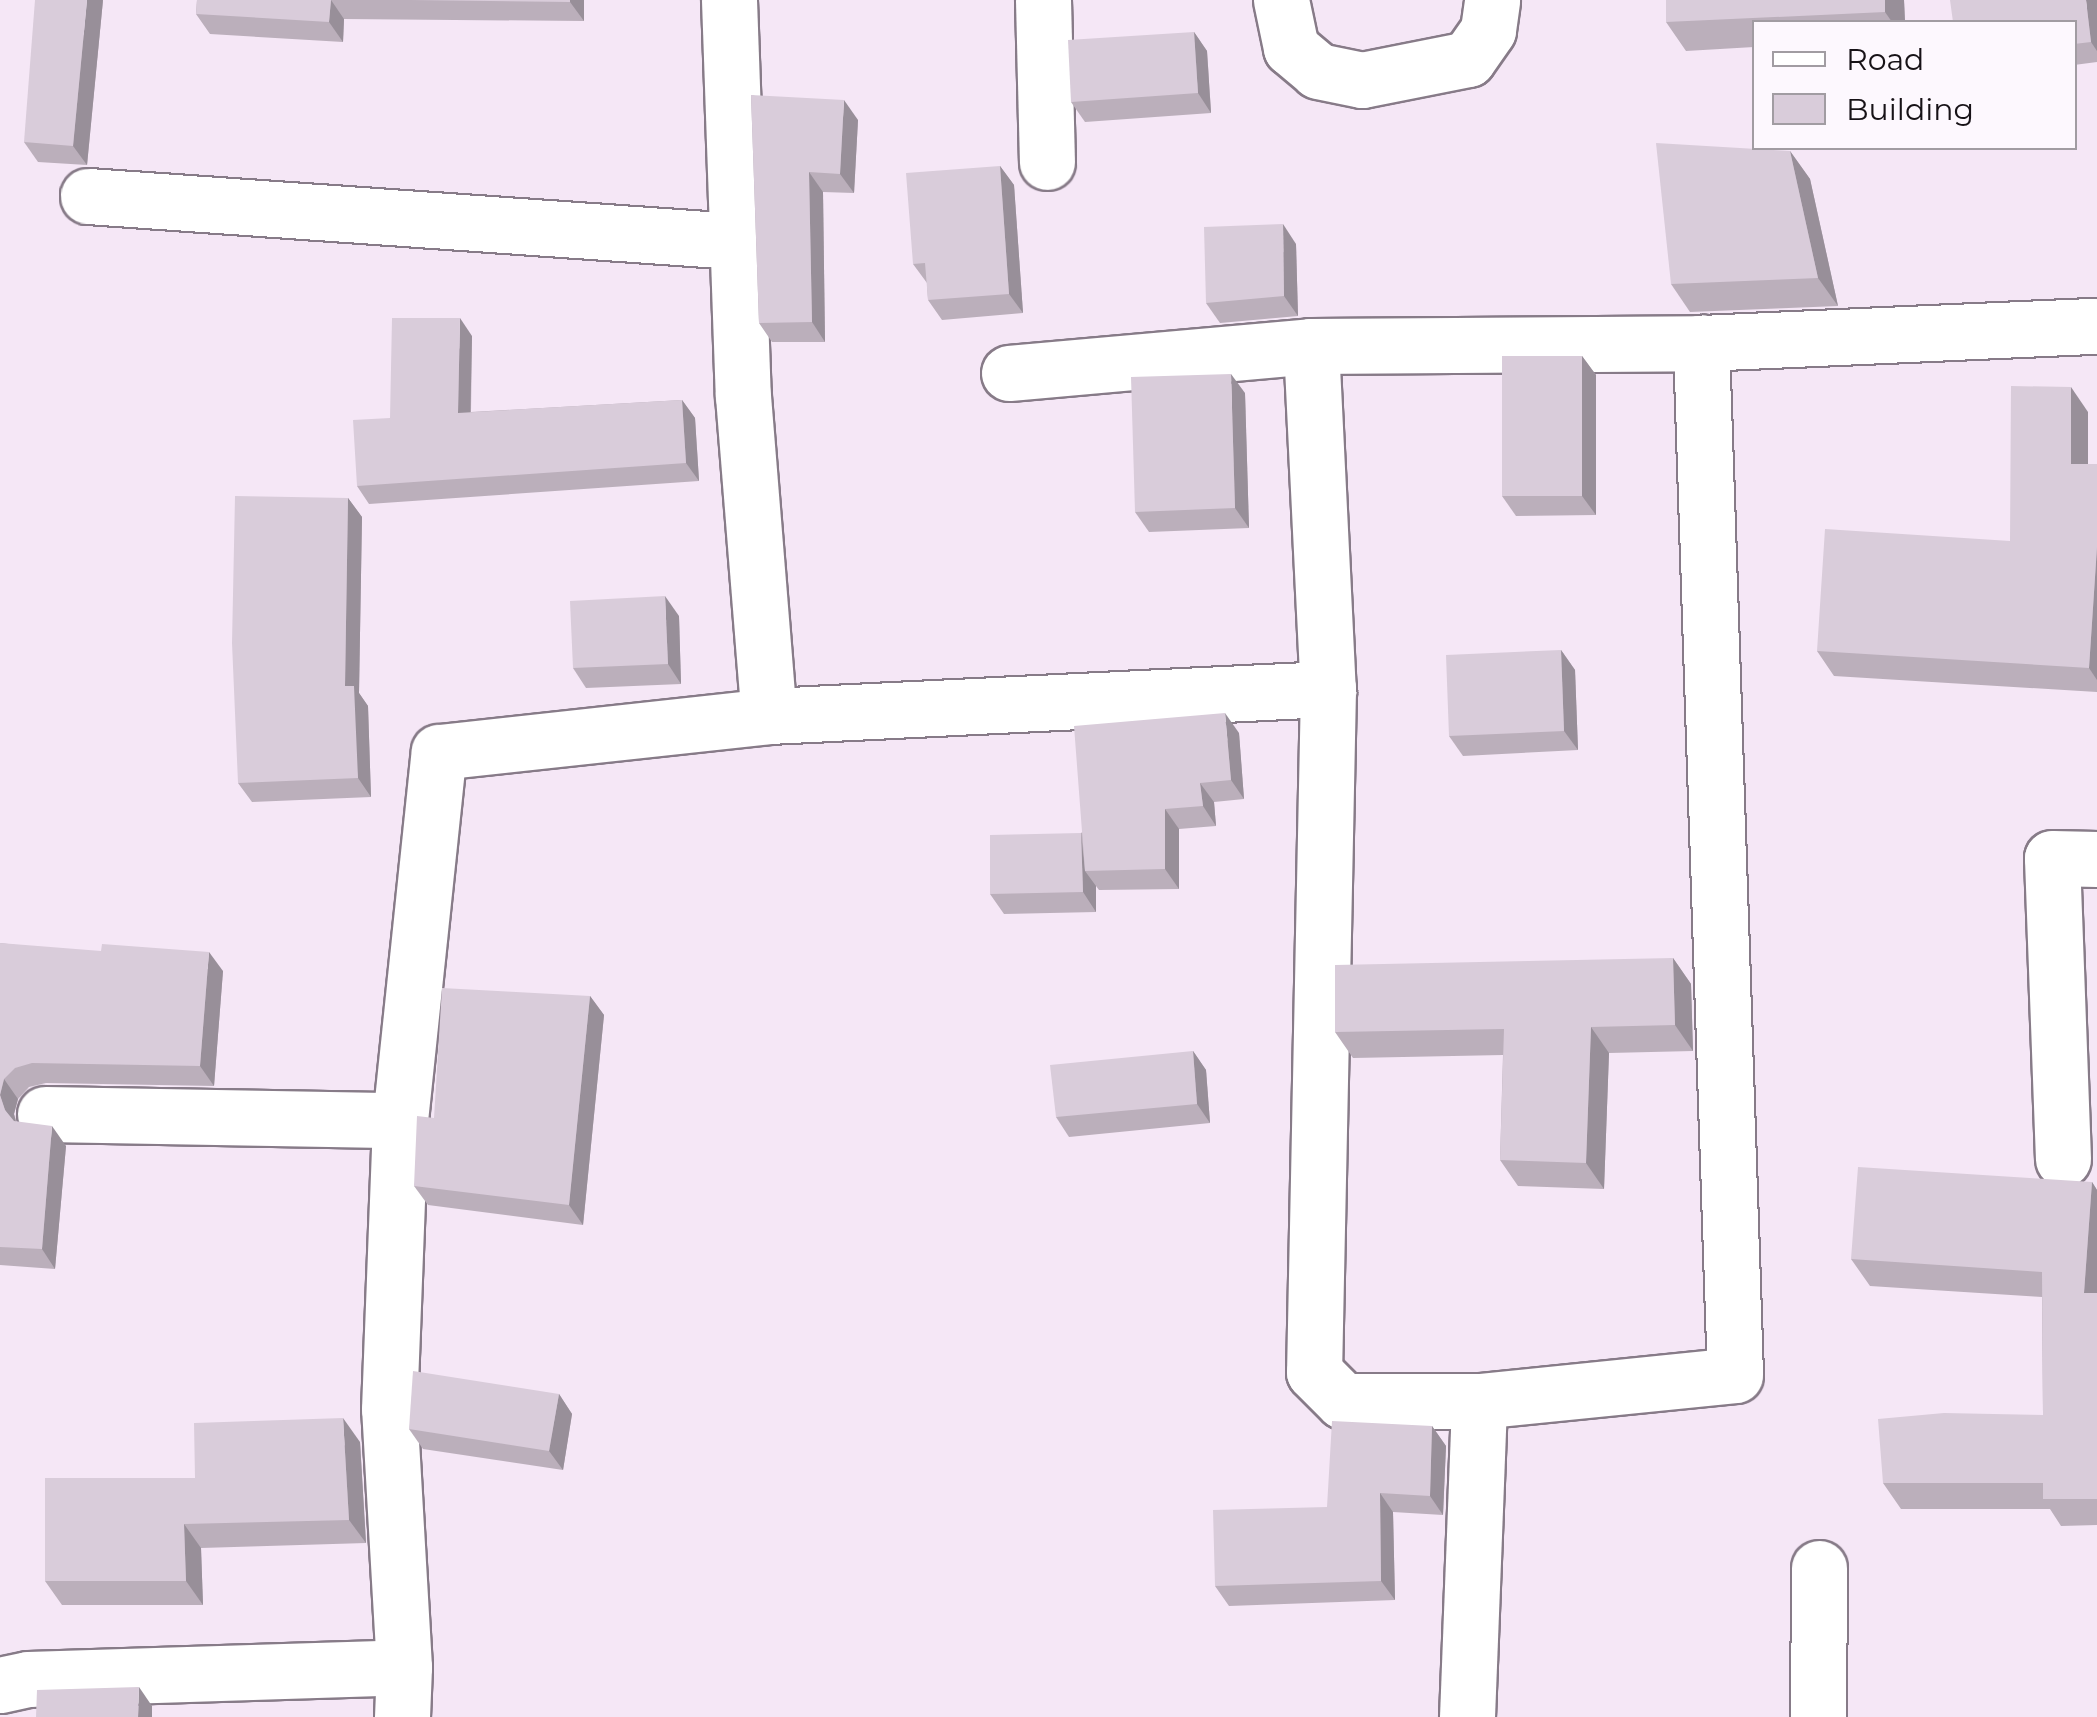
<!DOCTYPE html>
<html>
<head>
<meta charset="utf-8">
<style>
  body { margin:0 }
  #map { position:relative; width:2097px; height:1717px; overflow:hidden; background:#f5e7f6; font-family:Montserrat,sans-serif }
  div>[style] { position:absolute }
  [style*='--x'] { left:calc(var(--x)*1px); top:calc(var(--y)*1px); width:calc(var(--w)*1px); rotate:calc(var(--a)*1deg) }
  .roads { filter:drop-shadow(2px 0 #877b88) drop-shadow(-2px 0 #877b88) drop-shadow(0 2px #877b88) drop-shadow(0 -2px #877b88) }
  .street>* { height:55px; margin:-27.5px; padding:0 27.5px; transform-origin:27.5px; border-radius:27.5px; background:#fff }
  .wall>* { inset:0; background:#bbafbb }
  .shaded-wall>* { inset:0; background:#988f99 }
  .building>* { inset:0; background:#d9ccda }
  span { translate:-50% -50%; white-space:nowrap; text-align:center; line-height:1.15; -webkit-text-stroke:8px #fdf8fe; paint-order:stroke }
  .legend { position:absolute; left:1752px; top:20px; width:325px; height:130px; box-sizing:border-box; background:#fdf8fe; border:2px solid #a19ca2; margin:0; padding:12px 18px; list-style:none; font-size:30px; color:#171217 }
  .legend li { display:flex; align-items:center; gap:20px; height:50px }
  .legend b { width:50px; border:2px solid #a19ca2 }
</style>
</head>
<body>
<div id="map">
  <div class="roads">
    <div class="street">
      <i style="--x:729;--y:0;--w:396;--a:88"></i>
      <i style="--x:743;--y:396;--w:321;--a:85.4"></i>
      <i style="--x:769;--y:716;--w:560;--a:-2.77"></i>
      <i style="--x:1043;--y:0;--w:162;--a:88.6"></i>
      <i style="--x:1281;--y:0;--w:49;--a:78.2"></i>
      <i style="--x:1291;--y:48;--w:35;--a:40"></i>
      <i style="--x:1318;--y:71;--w:45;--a:11.6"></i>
      <i style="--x:1362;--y:80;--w:108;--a:-11.2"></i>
      <i style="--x:1468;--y:59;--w:35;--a:-55"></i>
      <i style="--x:1488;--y:30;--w:30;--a:-82"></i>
      <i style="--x:88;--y:196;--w:648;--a:3.98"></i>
      <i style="--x:1311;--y:346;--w:343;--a:87.2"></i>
      <i style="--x:1328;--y:689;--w:683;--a:91.17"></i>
      <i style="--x:1314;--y:1372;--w:41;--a:45"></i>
      <i style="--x:1343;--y:1401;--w:136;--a:0"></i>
      <i style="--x:1479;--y:1401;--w:257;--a:-5.8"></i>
      <i style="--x:1735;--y:1375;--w:1033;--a:-91.89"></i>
      <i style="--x:1009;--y:373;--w:303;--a:-5.1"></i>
      <i style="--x:1311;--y:346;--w:390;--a:-0.4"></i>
      <i style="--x:1701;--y:343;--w:396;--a:-2.5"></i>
      <i style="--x:45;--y:1114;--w:355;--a:1"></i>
      <i style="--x:2063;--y:1159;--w:301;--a:-92.1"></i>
      <i style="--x:2052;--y:858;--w:45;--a:1.3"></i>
      <i style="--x:0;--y:1685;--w:29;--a:-12"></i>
      <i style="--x:28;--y:1679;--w:376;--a:-1.8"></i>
      <i style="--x:402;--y:1717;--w:50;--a:-87.7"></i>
      <i style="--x:404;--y:1667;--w:258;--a:-93.3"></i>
      <i style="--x:389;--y:1409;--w:289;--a:-87.8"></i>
      <i style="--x:400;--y:1120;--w:370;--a:-84"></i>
      <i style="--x:439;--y:752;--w:332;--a:-6.2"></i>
      <i style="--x:1467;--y:1717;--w:316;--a:-87.8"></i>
      <i style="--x:1818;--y:1717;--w:149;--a:-89.6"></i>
    </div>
  </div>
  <div class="wall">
    <i style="clip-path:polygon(103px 0,87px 165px,38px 162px,24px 142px)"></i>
    <i style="clip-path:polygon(197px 0,584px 0,584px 21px,344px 19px,343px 42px,210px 34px,196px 14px)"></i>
    <i style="clip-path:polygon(1666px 0,1904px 0,1905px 22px,1754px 22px,1754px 47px,1686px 51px,1666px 22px)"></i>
    <i style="clip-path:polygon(2097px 0,2097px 62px,2074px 65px,2074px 22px)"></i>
    <i style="clip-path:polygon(1194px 32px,1207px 51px,1211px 113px,1085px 122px,1071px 102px)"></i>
    <i style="clip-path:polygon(751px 95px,858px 120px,854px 193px,823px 192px,825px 342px,772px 342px,759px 323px)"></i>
    <i style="clip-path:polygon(1790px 151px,1810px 179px,1838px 306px,1690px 312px,1671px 284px)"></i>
    <i style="clip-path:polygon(1000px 166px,1014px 185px,1023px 313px,942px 320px,928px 300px,927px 283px,913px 264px)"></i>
    <i style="clip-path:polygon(1296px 244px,1298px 316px,1220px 323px,1206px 303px)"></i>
    <i style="clip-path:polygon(472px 336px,471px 412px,682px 400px,695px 418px,699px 481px,369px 504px,357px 486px,390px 418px)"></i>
    <i style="clip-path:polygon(1582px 356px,1596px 375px,1596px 515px,1516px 516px,1502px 496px)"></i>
    <i style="clip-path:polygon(1245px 393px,1249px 528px,1149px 532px,1135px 512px)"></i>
    <i style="clip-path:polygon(2088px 412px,2088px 464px,2097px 464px,2097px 692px,1834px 676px,1817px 651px,2010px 541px)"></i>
    <i style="clip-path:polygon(348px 498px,362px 517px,359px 693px,368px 706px,371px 797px,252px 802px,238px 783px)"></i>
    <i style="clip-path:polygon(679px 616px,681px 684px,586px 688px,573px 668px)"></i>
    <i style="clip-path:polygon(1561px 650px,1575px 670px,1578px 750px,1463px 756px,1449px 736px)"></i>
    <i style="clip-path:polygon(1239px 733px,1244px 799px,1214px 802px,1216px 826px,1179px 829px,1179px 889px,1099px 890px,1096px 886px,1096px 912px,1004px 914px,990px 894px,1081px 833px)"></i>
    <i style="clip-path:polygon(0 943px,223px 971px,214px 1086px,46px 1083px,29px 1087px,18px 1099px,14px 1114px,16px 1121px,66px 1146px,55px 1269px,0 1265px)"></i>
    <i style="clip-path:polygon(1673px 958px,1691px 984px,1693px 1051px,1609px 1053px,1604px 1189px,1518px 1186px,1500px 1160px,1503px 1055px,1353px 1058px,1335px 1032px)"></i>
    <i style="clip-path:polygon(590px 996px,604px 1015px,583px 1225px,428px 1205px,414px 1186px,434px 1118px)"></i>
    <i style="clip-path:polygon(1193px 1051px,1206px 1070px,1210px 1123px,1069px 1137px,1056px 1117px)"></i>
    <i style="clip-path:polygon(2092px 1182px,2097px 1190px,2097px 1525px,2061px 1526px,2050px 1509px,1901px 1509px,1883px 1483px,2043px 1415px,2042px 1297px,1870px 1286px,1851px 1259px)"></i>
    <i style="clip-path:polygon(559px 1394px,572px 1414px,563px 1470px,423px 1449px,409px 1429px)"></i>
    <i style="clip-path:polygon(1432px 1426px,1446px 1446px,1443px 1515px,1393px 1512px,1395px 1600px,1229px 1606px,1215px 1586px,1327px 1507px)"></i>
    <i style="clip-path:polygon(360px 1442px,366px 1543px,201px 1548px,203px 1605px,62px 1605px,45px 1581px,195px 1478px)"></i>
  </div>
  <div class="shaded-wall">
    <i style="clip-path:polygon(87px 0,103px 0,87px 165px,73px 146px)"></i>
    <i style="clip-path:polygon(331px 0,344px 19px,343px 42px,329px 22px)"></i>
    <i style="clip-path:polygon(570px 0,584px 0,584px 21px,570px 2px)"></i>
    <i style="clip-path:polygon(1885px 0,1904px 0,1905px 22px,1892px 22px,1885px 12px)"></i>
    <i style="clip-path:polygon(2086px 0,2097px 0,2097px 51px,2091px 42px)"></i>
    <i style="clip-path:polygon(1194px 32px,1207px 51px,1211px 113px,1198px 93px)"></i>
    <i style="clip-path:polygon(844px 100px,858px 120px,854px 193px,840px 174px)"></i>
    <i style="clip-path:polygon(1790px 151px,1810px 179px,1838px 306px,1818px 278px)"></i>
    <i style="clip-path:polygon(1000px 166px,1014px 185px,1023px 313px,1009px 294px)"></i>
    <i style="clip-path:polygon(809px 172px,823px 192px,825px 342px,812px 322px)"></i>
    <i style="clip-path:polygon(1283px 224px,1296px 244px,1298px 316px,1284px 296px)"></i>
    <i style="clip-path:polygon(460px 318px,472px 336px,470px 431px,458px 413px)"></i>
    <i style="clip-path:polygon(1582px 356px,1596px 375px,1596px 515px,1582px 496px)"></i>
    <i style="clip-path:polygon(1231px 374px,1245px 393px,1249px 528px,1235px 508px)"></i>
    <i style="clip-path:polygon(2071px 387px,2088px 412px,2088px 489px,2071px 464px)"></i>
    <i style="clip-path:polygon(682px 400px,695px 418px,699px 481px,686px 463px)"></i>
    <i style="clip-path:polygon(348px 498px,362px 517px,359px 693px,368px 706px,371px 797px,358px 778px,345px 686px)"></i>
    <i style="clip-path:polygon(2097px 547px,2097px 680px,2089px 668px)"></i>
    <i style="clip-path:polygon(665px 596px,679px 616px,681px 684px,668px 664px)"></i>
    <i style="clip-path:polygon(1561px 650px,1575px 670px,1578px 750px,1564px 731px)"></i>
    <i style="clip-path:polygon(1225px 713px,1239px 733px,1244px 799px,1231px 780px)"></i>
    <i style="clip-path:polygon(1200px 783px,1214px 802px,1216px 826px,1203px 806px)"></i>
    <i style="clip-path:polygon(1165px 809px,1179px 829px,1179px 889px,1165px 869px)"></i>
    <i style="clip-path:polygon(1081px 833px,1085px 871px,1096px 886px,1096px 912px,1083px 892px)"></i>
    <i style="clip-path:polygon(209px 952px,223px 971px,214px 1086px,200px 1066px)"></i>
    <i style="clip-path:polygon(1673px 958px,1691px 984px,1693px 1051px,1675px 1025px)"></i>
    <i style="clip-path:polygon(590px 996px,604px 1015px,583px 1225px,569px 1205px)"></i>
    <i style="clip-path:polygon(1591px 1027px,1609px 1053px,1604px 1189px,1586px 1163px)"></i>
    <i style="clip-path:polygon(1193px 1051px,1206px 1070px,1210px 1123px,1197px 1104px)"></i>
    <i style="clip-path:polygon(4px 1079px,18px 1099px,14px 1114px,18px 1130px,5px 1110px,0 1095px)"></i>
    <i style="clip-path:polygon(52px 1126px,66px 1146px,55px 1269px,42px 1249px)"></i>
    <i style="clip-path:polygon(2092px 1182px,2097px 1190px,2097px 1312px,2084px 1293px)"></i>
    <i style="clip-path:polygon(559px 1394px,572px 1414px,563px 1470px,549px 1451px)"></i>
    <i style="clip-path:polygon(343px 1418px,360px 1442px,366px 1543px,349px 1520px)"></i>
    <i style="clip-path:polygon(1432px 1426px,1446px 1446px,1443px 1515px,1430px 1496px)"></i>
    <i style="clip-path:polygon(1380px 1493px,1393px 1512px,1395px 1600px,1381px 1581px)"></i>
    <i style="clip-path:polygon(184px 1524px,201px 1548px,203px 1605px,186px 1581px)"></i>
    <i style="clip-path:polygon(139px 1687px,152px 1706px,152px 1717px,138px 1717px)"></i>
  </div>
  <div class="building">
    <i style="clip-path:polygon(35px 0,87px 0,73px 146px,24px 142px)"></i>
    <i style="clip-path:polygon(197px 0,331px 0,329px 22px,196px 14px)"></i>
    <i style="clip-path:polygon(411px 0,570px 0,570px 2px)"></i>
    <i style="clip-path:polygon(1666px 0,1885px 0,1885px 12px,1666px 22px)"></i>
    <i style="clip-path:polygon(1950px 0,2086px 0,2091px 42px,2074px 44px,2074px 22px,1953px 22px)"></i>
    <i style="clip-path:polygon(1194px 32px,1198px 93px,1071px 102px,1068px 40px)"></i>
    <i style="clip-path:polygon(751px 95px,844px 100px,840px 174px,809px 172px,812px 322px,759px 323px)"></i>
    <i style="clip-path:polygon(1656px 143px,1790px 151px,1818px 278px,1671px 284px)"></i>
    <i style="clip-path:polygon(1000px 166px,1009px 294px,928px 300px,925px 263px,913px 264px,906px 173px)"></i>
    <i style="clip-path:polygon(1283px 224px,1284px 296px,1206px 303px,1204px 227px)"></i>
    <i style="clip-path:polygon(392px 318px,460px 318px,458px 413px,682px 400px,686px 463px,357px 486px,353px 420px,390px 418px)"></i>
    <i style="clip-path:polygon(1502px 356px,1582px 356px,1582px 496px,1502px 496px)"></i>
    <i style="clip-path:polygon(1231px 374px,1235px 508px,1135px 512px,1131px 377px)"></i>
    <i style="clip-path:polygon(2011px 386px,2071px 387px,2071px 464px,2097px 464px,2097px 547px,2089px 668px,1817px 651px,1825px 529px,2010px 541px)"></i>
    <i style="clip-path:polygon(235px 496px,348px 498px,345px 686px,354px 686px,358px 778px,238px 783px,232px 643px)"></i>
    <i style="clip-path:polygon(665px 596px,668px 664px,573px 668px,570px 601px)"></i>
    <i style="clip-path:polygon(1561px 650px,1564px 731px,1449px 736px,1446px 655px)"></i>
    <i style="clip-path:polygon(1225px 713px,1231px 780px,1200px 783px,1203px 806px,1165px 809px,1165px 869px,1085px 871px,1074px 726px)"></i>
    <i style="clip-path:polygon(1081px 833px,1083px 892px,990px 894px,990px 835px)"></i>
    <i style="clip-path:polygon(0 943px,101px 951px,102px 944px,209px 952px,200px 1066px,32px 1063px,15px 1068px,4px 1079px,0 1095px,5px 1110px,14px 1121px,52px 1126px,42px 1249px,0 1247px)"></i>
    <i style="clip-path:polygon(1673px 958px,1675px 1025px,1591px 1027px,1586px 1163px,1500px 1160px,1504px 1029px,1335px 1032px,1335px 965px)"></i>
    <i style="clip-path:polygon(442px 988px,590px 996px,569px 1205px,414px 1186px,417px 1116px,434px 1118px)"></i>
    <i style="clip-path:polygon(1193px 1051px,1197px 1104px,1056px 1117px,1050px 1065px)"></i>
    <i style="clip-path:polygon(1858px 1167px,2092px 1182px,2084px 1293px,2097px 1293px,2097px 1499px,2043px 1499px,2043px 1483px,1883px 1483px,1878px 1419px,1944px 1413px,2043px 1415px,2042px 1272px,1851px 1259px)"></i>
    <i style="clip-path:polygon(413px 1371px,559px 1394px,549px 1451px,409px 1429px)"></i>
    <i style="clip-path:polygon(343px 1418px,349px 1520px,184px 1524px,186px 1581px,45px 1581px,45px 1478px,195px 1478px,194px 1423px)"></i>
    <i style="clip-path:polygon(1332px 1421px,1432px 1426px,1430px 1496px,1380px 1493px,1381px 1581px,1215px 1586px,1213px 1510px,1327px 1507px)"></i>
    <i style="clip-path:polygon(139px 1687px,138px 1717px,36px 1717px,37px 1690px)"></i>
  </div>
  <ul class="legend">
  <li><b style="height:12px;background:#fff"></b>Road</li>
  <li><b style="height:28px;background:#d9ccda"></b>Building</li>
  </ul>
</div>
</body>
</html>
